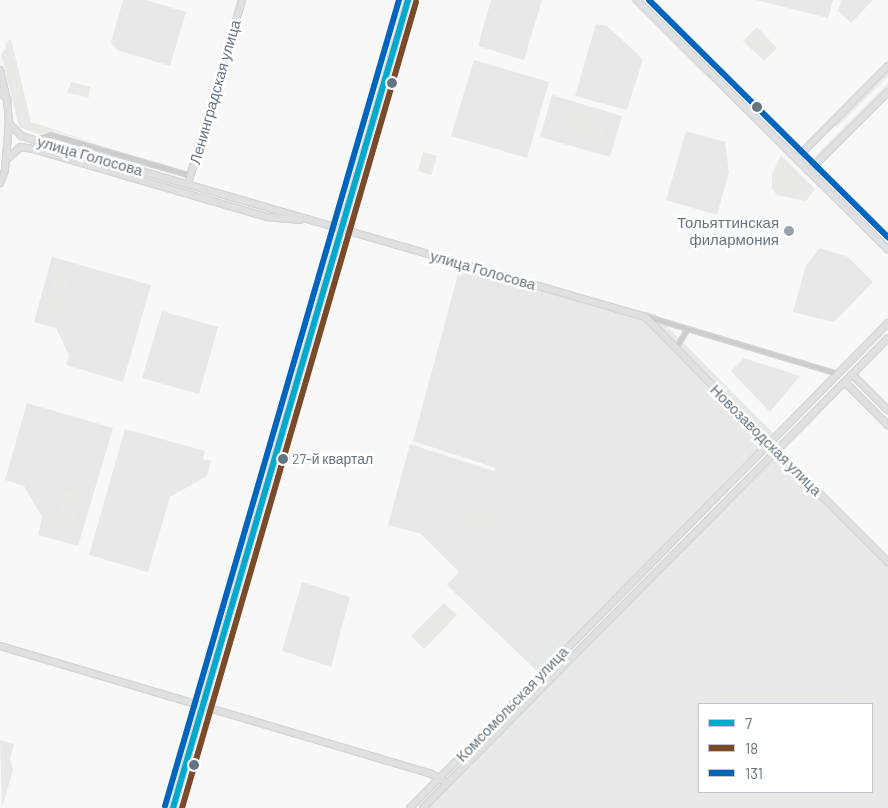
<!DOCTYPE html>
<html>
<head>
<meta charset="utf-8">
<style>
  body { margin:0 }
  #map { position:relative; width:888px; height:808px; overflow:hidden; background:#f8f8f8; font-family:Barlow,sans-serif }
  div>[style] { position:absolute }
  [style*='--x'] { left:calc(var(--x)*1px); top:calc(var(--y)*1px); width:calc(var(--w)*1px); rotate:calc(var(--a)*1deg) }
  .built>* { inset:0; background:#e7e8e8 }
  .green>* { inset:0; background:#e7eae5 }
  .roads { filter:drop-shadow(1px 0 #d5d6d7) drop-shadow(-1px 0 #d5d6d7) drop-shadow(0 1px #d5d6d7) drop-shadow(0 -1px #d5d6d7) }
  .street>* { height:4px; margin:-2px; padding:0 2px; transform-origin:2px; border-radius:2px; background:#cbcdce }
  .secondary>* { height:5.5px; margin:-2.75px; padding:0 2.75px; transform-origin:2.75px; border-radius:2.75px; background:#dfe0e1 }
  .primary>* { height:6px; margin:-3px; padding:0 3px; transform-origin:3px; border-radius:3px; background:#dfe0e1 }
  .bus-1>* { height:6px; margin:-3px; padding:0 3px; transform-origin:3px; border-radius:3px; background:#00a9ce }
  .bus-2>* { height:6px; margin:-3px; padding:0 3px; transform-origin:3px; border-radius:3px; background:#7a4b2a }
  .bus-3>* { height:6px; margin:-3px; padding:0 3px; transform-origin:3px; border-radius:3px; background:#0065bd }
  .dots>* { width:14px; height:14px; translate:-50% -50%; box-sizing:border-box; border:2px solid #fff; border-radius:50% }
  span { translate:-50% -50%; white-space:nowrap; text-align:center; line-height:1.15; -webkit-text-stroke:5px #fff; paint-order:stroke }
  .bus-label { font-size:14px; color:#667481 }
  .left { translate:0 -50%; text-align:left }
  .street-label { font-size:15px; color:#667481 }
  .poi-label { font-size:15px; color:#667481 }
  .right { translate:-100% -50%; text-align:right }
  .legend { position:absolute; left:698px; top:703px; width:175px; height:90px; box-sizing:border-box; background:#fff; border:1px solid #c2c7cd; margin:0; padding:6px 9px; list-style:none; font-size:15px; color:#667481 }
  .legend li { display:flex; align-items:center; gap:10px; height:25px }
  .legend b { width:25px; border:1px solid #c2c7cd }
</style>
</head>
<body>
<div id="map">
  <div class="built">
    <i style="clip-path:polygon(123px 0,146px 0,186px 12px,170px 66px,117px 50px,111px 43px)"></i>
    <i style="clip-path:polygon(491px 0,542px 0,524px 60px,478px 46px)"></i>
    <i style="clip-path:polygon(756px 0,833px 0,828px 18px)"></i>
    <i style="clip-path:polygon(841px 0,873px 0,851px 23px,838px 11px)"></i>
    <i style="clip-path:polygon(596px 24px,607px 26px,643px 59px,627px 110px,575px 96px)"></i>
    <i style="clip-path:polygon(474px 60px,549px 82px,527px 158px,451px 136px)"></i>
    <i style="clip-path:polygon(552px 95px,622px 116px,610px 157px,540px 137px)"></i>
    <i style="clip-path:polygon(686px 131px,725px 142px,729px 172px,717px 215px,666px 200px)"></i>
    <i style="clip-path:polygon(820px 248px,848px 257px,873px 282px,834px 322px,793px 312px,806px 265px)"></i>
    <i style="clip-path:polygon(52px 257px,151px 285px,123px 382px,66px 365px,69px 355px,56px 328px,34px 322px)"></i>
    <i style="clip-path:polygon(460px 267px,655px 314px,775px 435px,539px 673px,447px 585px,459px 572px,421px 534px,388px 525px,410px 444px,493px 471px,496px 468px,413px 441px)"></i>
    <i style="clip-path:polygon(162px 311px,218px 327px,199px 394px,142px 378px)"></i>
    <i style="clip-path:polygon(744px 358px,800px 376px,770px 412px,731px 371px)"></i>
    <i style="clip-path:polygon(27px 403px,113px 428px,78px 546px,38px 535px,42px 517px,24px 486px,5px 480px)"></i>
    <i style="clip-path:polygon(125px 429px,205px 451px,203px 459px,211px 461px,207px 476px,170px 497px,148px 572px,89px 555px)"></i>
    <i style="clip-path:polygon(evenodd,777px 451px,888px 562px,888px 808px,425px 808px,777px 451px,699px 704px,872px 704px,872px 792px,699px 792px,699px 704px)"></i>
    <i style="clip-path:polygon(302px 582px,350px 597px,331px 667px,282px 651px)"></i>
    <i style="clip-path:polygon(0 740px,14px 744px,10px 758px,13px 770px,2px 808px)"></i>
  </div>
  <div class="green">
    <i style="clip-path:polygon(757px 27px,777px 48px,764px 61px,743px 41px)"></i>
    <i style="clip-path:polygon(11px 39px,31px 122px,98px 144px,53px 131px,39px 134px,19px 127px,1px 54px,6px 49px,5px 43px)"></i>
    <i style="clip-path:polygon(888px 70px,888px 76px,837px 127px,834px 124px)"></i>
    <i style="clip-path:polygon(71px 82px,90px 87px,89px 97px,67px 93px)"></i>
    <i style="clip-path:polygon(888px 83px,888px 88px,818px 158px,815px 156px)"></i>
    <i style="clip-path:polygon(571px 112px,606px 123px,600px 143px,565px 131px)"></i>
    <i style="clip-path:polygon(423px 152px,437px 156px,431px 175px,418px 171px)"></i>
    <i style="clip-path:polygon(781px 155px,815px 189px,806px 201px,777px 195px,772px 189px,772px 174px)"></i>
    <i style="clip-path:polygon(57px 273px,67px 275px,69px 280px,63px 305px,59px 308px,49px 306px,47px 301px,53px 277px)"></i>
    <i style="clip-path:polygon(65px 490px,81px 494px,73px 528px,56px 524px)"></i>
    <i style="clip-path:polygon(485px 499px,499px 513px,472px 540px,458px 527px)"></i>
    <i style="clip-path:polygon(444px 603px,457px 615px,424px 649px,411px 636px)"></i>
  </div>
  <div class="roads">
    <div class="street">
      <i style="--x:37;--y:140;--w:15;--a:-20"></i>
      <i style="--x:51;--y:135;--w:146;--a:16.3"></i>
      <i style="--x:648;--y:317;--w:198;--a:16.7"></i>
      <i style="--x:676;--y:348;--w:22;--a:-58"></i>
    </div>
    <div class="secondary">
      <i style="--x:637;--y:0;--w:354;--a:44.8"></i>
      <i style="--x:9;--y:123;--w:18;--a:45"></i>
      <i style="--x:22;--y:136;--w:13;--a:18"></i>
      <i style="--x:34;--y:140;--w:637;--a:16.13"></i>
      <i style="--x:646;--y:317;--w:177;--a:45.7"></i>
      <i style="--x:797;--y:158;--w:129;--a:-45.3"></i>
      <i style="--x:7;--y:159;--w:18;--a:-41"></i>
      <i style="--x:21;--y:147;--w:12;--a:9"></i>
      <i style="--x:33;--y:149;--w:244;--a:16.2"></i>
      <i style="--x:267;--y:217;--w:33;--a:5"></i>
      <i style="--x:810;--y:170;--w:110;--a:-45"></i>
      <i style="--x:188;--y:184;--w:192;--a:-73.6"></i>
      <i style="--x:852;--y:374;--w:51;--a:45"></i>
      <i style="--x:845;--y:382;--w:61;--a:45"></i>
      <i style="--x:0;--y:646;--w:448;--a:16.5"></i>
      <i style="--x:430;--y:773;--w:20;--a:30"></i>
      <i style="--x:173;--y:808;--w:841;--a:-73.78"></i>
    </div>
    <div class="primary">
      <i style="--x:0;--y:70;--w:27;--a:77"></i>
      <i style="--x:0;--y:91;--w:11;--a:49"></i>
      <i style="--x:7;--y:99;--w:24;--a:85"></i>
      <i style="--x:9;--y:123;--w:47;--a:94.9"></i>
      <i style="--x:5;--y:170;--w:14;--a:111"></i>
      <i style="--x:770;--y:444;--w:167;--a:45"></i>
      <i style="--x:410;--y:808;--w:681;--a:-45.42"></i>
      <i style="--x:423;--y:808;--w:661;--a:-45.31"></i>
    </div>
  </div>
  <div class="bus-1">
    <i style="--x:173;--y:808;--w:841;--a:-73.78"></i>
  </div>
  <div class="bus-2">
    <i style="--x:182;--y:808;--w:839;--a:-73.81"></i>
  </div>
  <div class="bus-3">
    <i style="--x:649;--y:0;--w:337;--a:44.8"></i>
    <i style="--x:165;--y:806;--w:839;--a:-73.81"></i>
  </div>
  <div class="dots">
    <i style="left:392px;top:83px;background:#667481"></i>
    <i style="left:757px;top:107px;background:#667481"></i>
    <i style="left:789px;top:231px;background:#99a2ab"></i>
    <i style="left:283px;top:459px;background:#667481"></i>
    <i style="left:194px;top:765px;background:#667481"></i>
  </div>
  <div class="bus-label">
    <span class="left" style="left:292px;top:459px">27-й квартал</span>
  </div>
  <div class="street-label">
    <span style="left:215px;top:92px;rotate:-74deg">Ленинградская улица</span>
    <span style="left:90px;top:156px;rotate:16deg">улица Голосова</span>
    <span style="left:483px;top:270px;rotate:16deg">улица Голосова</span>
    <span style="left:766px;top:440px;rotate:45deg">Новозаводская улица</span>
    <span style="left:512px;top:704px;rotate:-46deg">Комсомольская улица</span>
  </div>
  <div class="poi-label">
    <span class="right" style="left:779px;top:231px">Тольяттинская<br>филармония</span>
  </div>
  <ul class="legend">
  <li><b style="height:6px;background:#00a9ce"></b>7</li>
  <li><b style="height:6px;background:#7a4b2a"></b>18</li>
  <li><b style="height:6px;background:#0065bd"></b>131</li>
  </ul>
</div>
</body>
</html>
